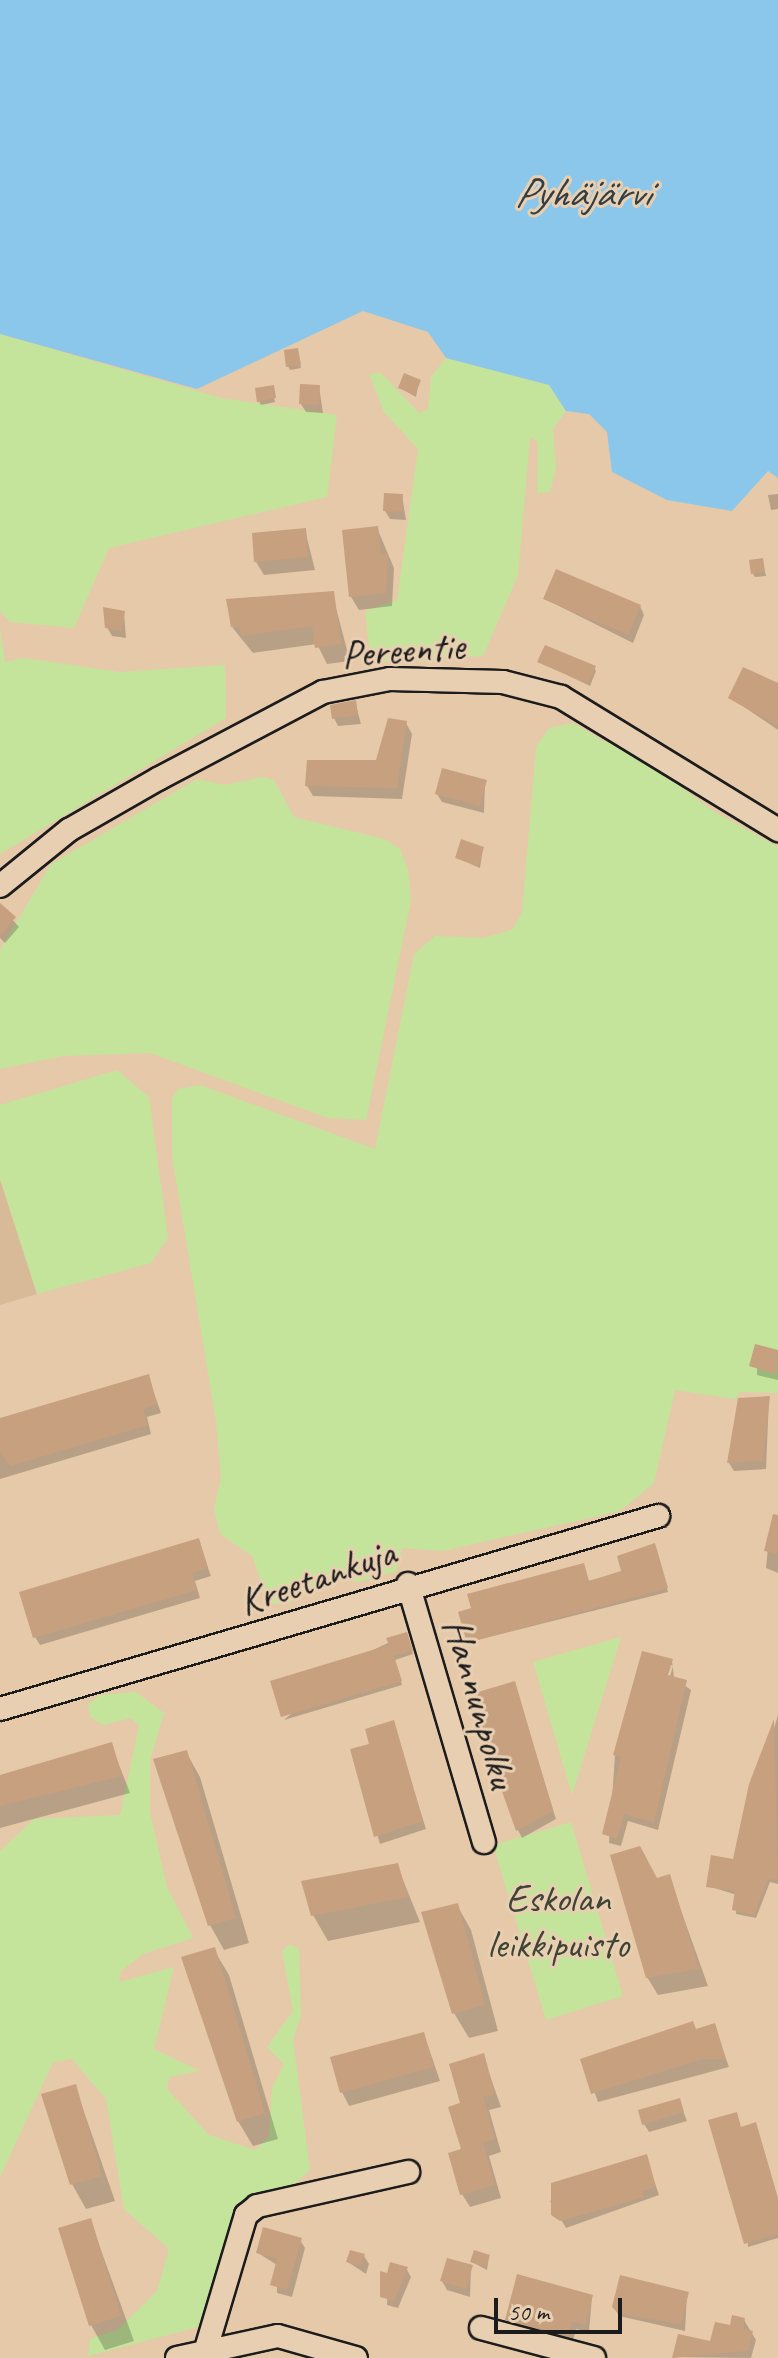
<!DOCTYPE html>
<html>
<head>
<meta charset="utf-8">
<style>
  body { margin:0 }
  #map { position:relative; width:778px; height:2358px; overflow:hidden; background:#e6c9a9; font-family:Caveat,sans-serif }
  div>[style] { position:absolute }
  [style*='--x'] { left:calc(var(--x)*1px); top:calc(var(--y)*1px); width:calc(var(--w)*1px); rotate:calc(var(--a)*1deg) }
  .built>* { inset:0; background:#d8ba99 }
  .green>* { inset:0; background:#c4e49c }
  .water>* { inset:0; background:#8ac7eb }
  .shadow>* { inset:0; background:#0003 }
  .building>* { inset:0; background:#c6a07f }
  .roads { filter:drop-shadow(2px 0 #1c1c1c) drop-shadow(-2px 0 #1c1c1c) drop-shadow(0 2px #1c1c1c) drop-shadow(0 -2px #1c1c1c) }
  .minor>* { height:22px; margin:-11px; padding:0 11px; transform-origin:11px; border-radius:11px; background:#e9cfb1 }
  span { translate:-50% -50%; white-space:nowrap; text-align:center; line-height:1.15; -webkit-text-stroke:6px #e9cfb1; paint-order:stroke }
  .street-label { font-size:40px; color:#1c1c1c }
  .park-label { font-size:40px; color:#3e4436 }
  .water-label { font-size:42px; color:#323e45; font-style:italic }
  .scale { position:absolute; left:494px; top:2298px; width:128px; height:36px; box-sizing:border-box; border:4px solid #1c1c1c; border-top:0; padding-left:10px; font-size:24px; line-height:28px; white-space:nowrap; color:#1c1c1c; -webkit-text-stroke:6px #e9cfb1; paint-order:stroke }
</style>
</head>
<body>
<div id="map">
  <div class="built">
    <i style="clip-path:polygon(0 1179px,37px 1294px,0 1305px)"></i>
  </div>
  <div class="green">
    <i style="clip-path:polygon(0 334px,221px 398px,337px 415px,327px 497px,109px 548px,74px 628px,10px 622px,0 611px)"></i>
    <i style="clip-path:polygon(446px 358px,549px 385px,566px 411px,553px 429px,556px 469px,550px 492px,537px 493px,538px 442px,530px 437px,518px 575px,483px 656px,371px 662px,365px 611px,397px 600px,418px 449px,384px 412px,369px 374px,381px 373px,419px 413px,428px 409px,431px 377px)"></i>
    <i style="clip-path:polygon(0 629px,5px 662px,24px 658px,120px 672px,225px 665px,226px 718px,0 854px)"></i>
    <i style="clip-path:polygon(573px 723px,607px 743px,618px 740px,713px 811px,778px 847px,778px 1393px,741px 1392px,734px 1399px,675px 1390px,654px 1483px,620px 1511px,443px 1551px,402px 1548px,397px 1571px,358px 1582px,339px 1576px,287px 1604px,269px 1604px,252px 1556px,220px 1534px,214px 1509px,221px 1477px,216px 1422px,172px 1156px,172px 1098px,178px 1089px,200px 1085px,375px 1149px,414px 954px,435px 936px,483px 938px,512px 930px,522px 912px,536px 747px,549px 728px)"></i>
    <i style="clip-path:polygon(263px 777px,274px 780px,294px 817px,384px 839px,400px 849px,408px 869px,411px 900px,366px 1120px,328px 1118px,150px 1053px,63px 1056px,0 1069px,0 950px,51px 864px,197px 779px,224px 785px)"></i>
    <i style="clip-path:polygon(117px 1070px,149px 1097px,168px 1238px,151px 1263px,37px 1294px,0 1179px,0 1105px)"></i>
    <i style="clip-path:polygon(621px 1637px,572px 1795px,533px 1662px)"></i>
    <i style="clip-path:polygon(136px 1692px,164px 1713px,150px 1760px,150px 1813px,167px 1887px,193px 1938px,143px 1954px,121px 1971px,119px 1982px,174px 1967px,154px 2049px,200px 2071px,169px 2077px,167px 2089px,209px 2135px,255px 2150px,269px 2137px,272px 2088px,284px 2064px,267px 2047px,293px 2011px,282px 1951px,290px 1944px,299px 1949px,301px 2016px,293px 2039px,310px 2170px,290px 2188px,241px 2202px,198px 2327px,88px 2356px,90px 2339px,117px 2330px,157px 2291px,169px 2249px,124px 2209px,106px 2099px,72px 2059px,53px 2062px,0 2177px,0 1851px,34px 1819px,120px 1815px,139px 1726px,131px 1718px,103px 1725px,90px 1717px,88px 1704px,100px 1695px)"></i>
    <i style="clip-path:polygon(571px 1822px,623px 1996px,546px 2020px,493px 1845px)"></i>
  </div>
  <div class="water">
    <i style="clip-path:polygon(0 0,778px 0,778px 478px,768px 471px,732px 511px,667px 500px,612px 472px,607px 432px,589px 414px,566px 411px,549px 385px,446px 358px,428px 332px,363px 311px,197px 389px,0 334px)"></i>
  </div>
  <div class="shadow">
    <i style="clip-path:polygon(297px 350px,301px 368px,290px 370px,288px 366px)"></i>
    <i style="clip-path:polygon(419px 381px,416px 397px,400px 388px)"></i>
    <i style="clip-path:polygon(319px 387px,323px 413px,306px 412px,301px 404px)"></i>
    <i style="clip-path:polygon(272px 388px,275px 402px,261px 405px,259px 401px)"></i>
    <i style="clip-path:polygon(778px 494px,778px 509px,771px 510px,768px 495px)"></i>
    <i style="clip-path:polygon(402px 496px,406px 520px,390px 519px,385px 511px)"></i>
    <i style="clip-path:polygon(377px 528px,394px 568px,392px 606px,359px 610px,351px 597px)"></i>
    <i style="clip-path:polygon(305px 530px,315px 570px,264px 575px,256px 562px)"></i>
    <i style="clip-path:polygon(762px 560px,766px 576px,755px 577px,753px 574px)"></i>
    <i style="clip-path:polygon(332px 593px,350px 661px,327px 664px,317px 644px,253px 653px,232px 627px)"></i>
    <i style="clip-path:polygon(545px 599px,640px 606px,644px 615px,633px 643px)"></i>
    <i style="clip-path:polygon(124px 613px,126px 638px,112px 636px,107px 627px)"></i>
    <i style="clip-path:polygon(540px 662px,594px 668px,596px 671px,590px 686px)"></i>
    <i style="clip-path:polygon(744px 670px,778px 683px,778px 730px,731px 698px)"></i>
    <i style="clip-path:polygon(355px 702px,361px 724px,338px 726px,334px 718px)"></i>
    <i style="clip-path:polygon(406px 723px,412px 734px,402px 799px,313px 796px,307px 786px,377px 762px)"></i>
    <i style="clip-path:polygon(485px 782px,484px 813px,442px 802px,437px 794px)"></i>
    <i style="clip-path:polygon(483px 848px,480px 868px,457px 858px)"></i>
    <i style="clip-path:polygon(0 906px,19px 927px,5px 943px,0 938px)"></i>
    <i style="clip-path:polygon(757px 1347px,778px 1352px,778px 1380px,757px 1375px)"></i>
    <i style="clip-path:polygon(148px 1376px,161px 1413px,147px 1417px,151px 1434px,0 1479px,0 1420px)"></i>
    <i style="clip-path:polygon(769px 1398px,766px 1469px,734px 1471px,729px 1463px)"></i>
    <i style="clip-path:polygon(769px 1538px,778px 1541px,778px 1573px,766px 1568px)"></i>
    <i style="clip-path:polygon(198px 1540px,211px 1576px,195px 1581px,200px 1598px,40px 1645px,35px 1637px)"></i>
    <i style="clip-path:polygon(656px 1548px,668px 1592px,469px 1642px,473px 1610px,624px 1572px)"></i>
    <i style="clip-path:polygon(407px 1634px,413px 1654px,395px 1660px,402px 1685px,284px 1720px,354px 1659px)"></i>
    <i style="clip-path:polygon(evenodd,672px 1661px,674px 1678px,691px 1690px,658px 1830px,628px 1821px,621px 1846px,609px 1843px,615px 1755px,672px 1661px,669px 1665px,673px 1665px,668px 1685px,664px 1684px,669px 1665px)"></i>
    <i style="clip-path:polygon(514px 1683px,556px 1819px,522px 1838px,518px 1830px)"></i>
    <i style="clip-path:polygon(778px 1715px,778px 1884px,770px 1882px,756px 1918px,736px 1914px,737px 1895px,708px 1886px,735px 1861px)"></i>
    <i style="clip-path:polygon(393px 1723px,426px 1829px,380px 1844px,353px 1751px,371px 1746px)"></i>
    <i style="clip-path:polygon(111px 1744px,130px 1793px,0 1828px,0 1777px)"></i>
    <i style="clip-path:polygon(186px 1752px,200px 1777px,249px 1943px,224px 1950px,210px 1925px)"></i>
    <i style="clip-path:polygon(397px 1865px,420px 1922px,328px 1941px,313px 1915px)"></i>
    <i style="clip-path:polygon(669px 1877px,708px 1986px,658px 1995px,647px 1977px,656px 1880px)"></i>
    <i style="clip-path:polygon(457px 1905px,471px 1930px,498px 2031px,469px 2038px,454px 2013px)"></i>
    <i style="clip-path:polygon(214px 1950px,229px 1975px,278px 2139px,253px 2146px,238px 2121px)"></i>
    <i style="clip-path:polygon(714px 2026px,729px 2067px,598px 2102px,583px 2060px)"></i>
    <i style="clip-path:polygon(424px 2034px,440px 2081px,349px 2106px,342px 2092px)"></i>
    <i style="clip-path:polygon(483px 2056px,501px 2107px,489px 2110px,501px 2152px,489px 2156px,501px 2198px,470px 2207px,462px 2194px,463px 2105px)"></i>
    <i style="clip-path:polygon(75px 2086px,115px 2201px,86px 2209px,72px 2184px)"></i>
    <i style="clip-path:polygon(679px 2100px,687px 2121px,649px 2132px,644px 2124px)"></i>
    <i style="clip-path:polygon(741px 2129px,778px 2199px,778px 2238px,748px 2247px)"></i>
    <i style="clip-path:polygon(646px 2157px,659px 2195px,566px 2228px,550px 2201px)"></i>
    <i style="clip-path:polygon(90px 2220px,134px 2341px,105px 2350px,91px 2325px)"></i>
    <i style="clip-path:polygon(300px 2240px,305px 2248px,292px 2297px,277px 2293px,277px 2265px,258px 2253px)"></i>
    <i style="clip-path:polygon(364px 2256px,369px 2264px,366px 2274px,348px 2262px)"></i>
    <i style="clip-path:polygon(489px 2256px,487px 2270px,472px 2262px)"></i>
    <i style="clip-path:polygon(471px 2267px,470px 2297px,447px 2290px,442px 2281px)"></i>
    <i style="clip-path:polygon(406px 2268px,411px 2277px,398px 2308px,387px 2305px,388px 2275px)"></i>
    <i style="clip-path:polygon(687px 2294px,685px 2331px,619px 2316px,614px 2307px)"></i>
    <i style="clip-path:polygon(592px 2297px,589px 2332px,576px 2329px,572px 2344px,512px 2328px,507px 2319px)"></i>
    <i style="clip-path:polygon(744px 2320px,756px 2340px,751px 2358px,675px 2357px,712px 2344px)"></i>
  </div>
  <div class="building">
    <i style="clip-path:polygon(298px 348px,301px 365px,286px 367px,284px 350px)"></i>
    <i style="clip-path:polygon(404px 373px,421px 380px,415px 395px,398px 388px)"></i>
    <i style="clip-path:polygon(300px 384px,320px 385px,319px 405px,299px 404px)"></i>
    <i style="clip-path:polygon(274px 385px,276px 398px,257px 402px,255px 388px)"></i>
    <i style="clip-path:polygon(384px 493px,403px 494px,402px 512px,383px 511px)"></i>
    <i style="clip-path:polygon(378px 526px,381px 554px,388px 553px,386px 593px,349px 597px,342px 530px)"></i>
    <i style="clip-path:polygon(306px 528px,308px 557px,254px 562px,252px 533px)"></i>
    <i style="clip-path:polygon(763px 558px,765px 572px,751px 574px,749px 560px)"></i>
    <i style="clip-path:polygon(556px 569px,641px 605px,628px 635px,543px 599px)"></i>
    <i style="clip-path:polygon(334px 591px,341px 644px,315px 648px,312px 626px,241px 636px,239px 626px,231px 627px,226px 599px)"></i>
    <i style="clip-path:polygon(103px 607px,125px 611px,122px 631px,105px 628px)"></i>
    <i style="clip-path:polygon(545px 645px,596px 666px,588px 684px,537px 662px)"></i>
    <i style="clip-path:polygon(743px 667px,778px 683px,778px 726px,728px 698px)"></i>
    <i style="clip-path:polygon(356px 700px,358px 715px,332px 719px,330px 705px)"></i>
    <i style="clip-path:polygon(388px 718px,407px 721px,397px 788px,305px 786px,307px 760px,376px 760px)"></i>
    <i style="clip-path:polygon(442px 768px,487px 780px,480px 806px,435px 794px)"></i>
    <i style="clip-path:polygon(461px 839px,484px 847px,478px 866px,455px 858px)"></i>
    <i style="clip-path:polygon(0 903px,16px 917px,0 936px)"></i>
    <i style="clip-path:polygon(755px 1344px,778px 1350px,776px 1374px,749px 1366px)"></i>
    <i style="clip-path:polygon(149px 1374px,157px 1404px,143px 1409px,148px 1425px,10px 1466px,0 1451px,0 1418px)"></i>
    <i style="clip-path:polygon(770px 1396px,763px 1461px,727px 1463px,738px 1398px)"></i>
    <i style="clip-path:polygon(773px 1514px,778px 1515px,778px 1554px,764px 1551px)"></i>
    <i style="clip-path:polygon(199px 1538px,208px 1568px,192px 1573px,197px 1590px,33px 1638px,19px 1592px)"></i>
    <i style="clip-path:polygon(655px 1543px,668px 1588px,467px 1643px,458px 1612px,471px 1608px,467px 1594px,584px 1563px,589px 1581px,621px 1571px,617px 1556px)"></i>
    <i style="clip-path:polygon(407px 1632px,413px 1651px,394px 1656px,402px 1681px,281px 1717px,270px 1681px,389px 1645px,386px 1638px)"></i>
    <i style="clip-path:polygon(642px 1651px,673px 1659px,668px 1675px,687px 1680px,654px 1822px,624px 1814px,617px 1839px,602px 1834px,621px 1757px,613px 1755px)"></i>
    <i style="clip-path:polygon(515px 1681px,553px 1811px,516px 1831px,468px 1695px)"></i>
    <i style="clip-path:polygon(774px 1719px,778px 1880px,768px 1879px,754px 1915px,732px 1910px,735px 1891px,706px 1887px,711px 1855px,733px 1859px,749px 1784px)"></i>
    <i style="clip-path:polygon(394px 1720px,423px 1821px,374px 1837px,350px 1749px,369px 1744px,365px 1729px)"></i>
    <i style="clip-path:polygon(112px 1742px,122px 1776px,0 1806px,0 1775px)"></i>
    <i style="clip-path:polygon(187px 1750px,236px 1918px,208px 1926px,153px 1759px)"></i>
    <i style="clip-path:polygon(640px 1846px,657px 1878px,670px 1874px,699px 1969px,646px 1978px,610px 1855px)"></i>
    <i style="clip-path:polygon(398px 1863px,408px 1897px,311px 1916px,301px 1881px)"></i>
    <i style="clip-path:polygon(458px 1903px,485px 2005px,452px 2014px,421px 1912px)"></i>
    <i style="clip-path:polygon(215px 1947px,265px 2113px,237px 2122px,181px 1957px)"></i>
    <i style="clip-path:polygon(693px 2021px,696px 2029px,715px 2023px,726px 2059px,702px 2059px,591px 2094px,580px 2059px)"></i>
    <i style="clip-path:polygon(424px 2032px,434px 2067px,340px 2093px,330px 2057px)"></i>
    <i style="clip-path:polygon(484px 2053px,495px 2094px,483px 2097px,495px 2139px,483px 2143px,495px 2185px,460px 2195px,448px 2153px,461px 2149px,448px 2107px,460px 2103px,449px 2064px)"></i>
    <i style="clip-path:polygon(76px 2084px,102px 2176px,70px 2185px,41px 2094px)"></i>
    <i style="clip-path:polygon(680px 2098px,684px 2112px,642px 2125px,638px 2110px)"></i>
    <i style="clip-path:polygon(737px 2112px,741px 2127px,756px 2122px,778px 2198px,778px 2234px,744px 2244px,708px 2120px)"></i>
    <i style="clip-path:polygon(647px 2154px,656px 2187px,642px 2191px,644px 2197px,560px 2221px,551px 2215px,551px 2183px)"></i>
    <i style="clip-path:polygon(91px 2218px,121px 2316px,89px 2326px,58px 2228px)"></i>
    <i style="clip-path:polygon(263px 2227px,302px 2238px,287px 2290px,270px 2285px,277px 2259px,256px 2253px)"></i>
    <i style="clip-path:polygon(350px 2250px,365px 2254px,361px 2266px,346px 2262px)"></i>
    <i style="clip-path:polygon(474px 2250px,490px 2255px,486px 2267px,470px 2262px)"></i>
    <i style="clip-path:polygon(447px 2258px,473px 2265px,466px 2289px,440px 2281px)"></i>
    <i style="clip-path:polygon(390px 2262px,408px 2267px,394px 2301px,380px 2297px,380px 2271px,387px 2273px)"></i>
    <i style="clip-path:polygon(517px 2274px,593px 2295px,585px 2325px,572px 2321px,568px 2336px,505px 2320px)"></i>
    <i style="clip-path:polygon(620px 2275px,689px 2292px,681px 2324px,619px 2314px,612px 2307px)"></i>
    <i style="clip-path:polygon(732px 2315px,745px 2318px,743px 2329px,753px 2331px,748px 2351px,672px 2358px,678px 2334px,710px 2341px,715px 2322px,730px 2325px)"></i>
  </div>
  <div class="roads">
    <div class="minor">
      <i style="--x:0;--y:886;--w:89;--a:-39.1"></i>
      <i style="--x:69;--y:830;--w:103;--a:-29.8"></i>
      <i style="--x:158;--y:779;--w:187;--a:-27.8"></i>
      <i style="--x:323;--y:692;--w:68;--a:-11"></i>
      <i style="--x:390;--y:679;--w:113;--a:1.5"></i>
      <i style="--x:503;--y:682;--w:60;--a:14.5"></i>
      <i style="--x:561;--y:697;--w:255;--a:31.5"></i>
      <i style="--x:408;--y:1584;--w:269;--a:73.6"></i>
      <i style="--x:0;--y:1709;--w:686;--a:-16.35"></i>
      <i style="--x:481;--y:2328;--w:117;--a:14.9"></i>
      <i style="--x:206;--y:2349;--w:140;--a:-73.4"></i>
      <i style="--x:246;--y:2215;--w:14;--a:-39"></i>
      <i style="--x:257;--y:2206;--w:155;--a:-12.7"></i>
      <i style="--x:177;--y:2358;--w:103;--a:-12.3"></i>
      <i style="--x:278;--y:2336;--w:81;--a:15.8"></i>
    </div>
  </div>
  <div class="street-label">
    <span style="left:403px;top:650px;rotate:-4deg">Pereentie</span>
    <span style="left:317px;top:1577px;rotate:-19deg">Kreetankuja</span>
    <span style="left:480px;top:1703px;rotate:74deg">Hannunpolku</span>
  </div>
  <div class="park-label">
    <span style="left:558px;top:1921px">Eskolan<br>leikkipuisto</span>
  </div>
  <div class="water-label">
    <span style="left:582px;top:193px">Pyhäjärvi</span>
  </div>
  <div class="scale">50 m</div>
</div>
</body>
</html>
